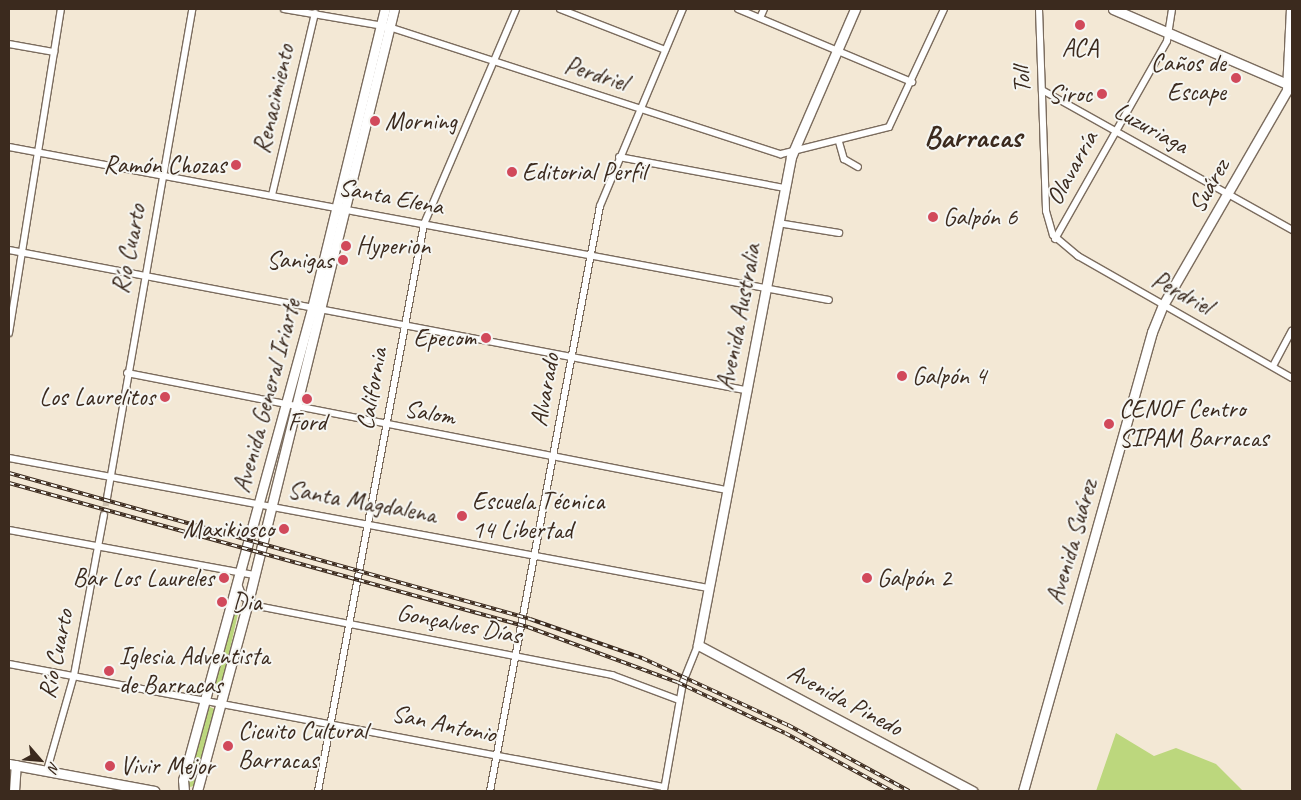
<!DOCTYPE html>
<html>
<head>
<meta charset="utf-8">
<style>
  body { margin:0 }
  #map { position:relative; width:1301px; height:800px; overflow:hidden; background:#f3e8d5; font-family:Caveat,sans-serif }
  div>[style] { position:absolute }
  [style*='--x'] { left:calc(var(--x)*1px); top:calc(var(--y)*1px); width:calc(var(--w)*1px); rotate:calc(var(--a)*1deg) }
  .green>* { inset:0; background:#bcd77d }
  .street-tunnel>* { height:6px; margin-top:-3px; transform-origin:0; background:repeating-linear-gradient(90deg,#cec2b0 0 6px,transparent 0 9px) }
  .roads { filter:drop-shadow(1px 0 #7b6c5e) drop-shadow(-1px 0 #7b6c5e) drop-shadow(0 1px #7b6c5e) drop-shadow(0 -1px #7b6c5e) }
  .street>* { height:6px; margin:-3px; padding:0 3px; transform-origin:3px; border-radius:3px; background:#fff }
  .secondary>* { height:9px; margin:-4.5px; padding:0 4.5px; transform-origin:4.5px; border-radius:4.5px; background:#fff }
  .rail>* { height:4px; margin-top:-2px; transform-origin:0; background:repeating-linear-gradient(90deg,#f6f6f2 0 5.5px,#3b2a1e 0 11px); box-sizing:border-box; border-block:1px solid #3b2a1e }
  .dots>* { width:14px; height:14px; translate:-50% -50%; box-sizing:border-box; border:2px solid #f6f6f2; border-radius:50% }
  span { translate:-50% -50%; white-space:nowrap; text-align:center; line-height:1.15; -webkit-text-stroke:4px #f6f6f2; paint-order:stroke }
  .poi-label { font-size:25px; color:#3b2a1e }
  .right { translate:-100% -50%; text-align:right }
  .left { translate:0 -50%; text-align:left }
  .street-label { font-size:25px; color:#3b2a1e }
  .district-label { font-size:30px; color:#3b2a1e; font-weight:700 }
  .frame { position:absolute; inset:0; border:10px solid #3b2a1e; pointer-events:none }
  .north { position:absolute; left:15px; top:735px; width:50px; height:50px; -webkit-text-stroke:4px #f6f6f2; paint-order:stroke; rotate:117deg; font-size:14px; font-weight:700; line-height:20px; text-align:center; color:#3b2a1e }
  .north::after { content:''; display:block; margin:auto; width:18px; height:22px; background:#3b2a1e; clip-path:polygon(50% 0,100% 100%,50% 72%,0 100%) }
</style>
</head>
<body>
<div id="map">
  <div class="green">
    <i style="clip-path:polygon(239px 609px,220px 694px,216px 694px,212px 688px,232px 616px)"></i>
    <i style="clip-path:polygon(207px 706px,215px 709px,197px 785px,190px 787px,186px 780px)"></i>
    <i style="clip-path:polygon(1116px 733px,1154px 756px,1176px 748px,1216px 764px,1243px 791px,1096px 791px)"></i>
  </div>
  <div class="street-tunnel">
    <i style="--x:104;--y:515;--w:17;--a:-80"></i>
  </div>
  <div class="roads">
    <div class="street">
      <i style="--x:284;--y:9;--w:107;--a:9.7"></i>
      <i style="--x:389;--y:27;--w:412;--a:18"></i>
      <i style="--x:781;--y:154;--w:111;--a:-14"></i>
      <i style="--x:889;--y:127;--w:130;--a:-65"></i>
      <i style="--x:560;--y:9;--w:113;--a:21.3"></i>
      <i style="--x:738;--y:9;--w:189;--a:22.8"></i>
      <i style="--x:1039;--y:9;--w:202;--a:88"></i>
      <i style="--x:1046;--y:211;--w:25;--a:74"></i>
      <i style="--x:1053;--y:235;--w:33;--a:40"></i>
      <i style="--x:1078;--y:256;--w:246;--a:29.7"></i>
      <i style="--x:760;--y:18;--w:10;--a:-66"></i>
      <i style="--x:9;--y:44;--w:46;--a:10.1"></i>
      <i style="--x:1042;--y:90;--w:287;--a:29.2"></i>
      <i style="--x:839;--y:142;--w:18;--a:74"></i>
      <i style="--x:844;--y:159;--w:16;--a:30"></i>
      <i style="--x:9;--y:147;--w:834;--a:10.57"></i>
      <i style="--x:619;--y:157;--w:169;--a:10.6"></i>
      <i style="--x:272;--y:195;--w:187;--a:-76.7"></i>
      <i style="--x:778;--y:223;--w:62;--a:9.3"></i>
      <i style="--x:1055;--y:239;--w:227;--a:-60.5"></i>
      <i style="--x:1167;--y:41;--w:32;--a:-81"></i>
      <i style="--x:9;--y:250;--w:749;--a:10.77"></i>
      <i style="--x:9;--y:333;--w:328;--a:-80.9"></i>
      <i style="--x:1273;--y:366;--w:40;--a:-62"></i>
      <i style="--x:127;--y:373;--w:610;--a:11.05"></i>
      <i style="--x:9;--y:458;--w:711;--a:10.54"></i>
      <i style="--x:107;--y:498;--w:496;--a:-80.1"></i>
      <i style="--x:9;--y:530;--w:249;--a:10.4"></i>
      <i style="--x:238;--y:584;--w:14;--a:69"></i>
      <i style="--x:243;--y:597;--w:17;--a:33"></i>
      <i style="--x:257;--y:606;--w:362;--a:11"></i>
      <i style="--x:612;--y:675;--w:72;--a:20.5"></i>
      <i style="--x:9;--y:664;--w:666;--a:10.64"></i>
      <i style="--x:47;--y:770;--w:99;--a:-74.1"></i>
      <i style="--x:74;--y:675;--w:163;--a:-79.4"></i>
      <i style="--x:664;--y:790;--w:110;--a:-80"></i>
      <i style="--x:683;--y:682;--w:40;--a:-68"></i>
      <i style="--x:318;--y:791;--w:577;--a:-79.41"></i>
      <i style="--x:424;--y:224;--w:234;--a:-66.8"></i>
      <i style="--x:490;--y:791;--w:595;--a:-79.35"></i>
      <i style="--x:600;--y:206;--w:214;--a:-67.2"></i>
    </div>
    <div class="secondary">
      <i style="--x:855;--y:9;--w:161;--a:113.4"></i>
      <i style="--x:791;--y:157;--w:497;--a:100.8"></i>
      <i style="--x:698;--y:645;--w:311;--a:28"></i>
      <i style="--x:1113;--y:9;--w:195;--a:23.3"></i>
      <i style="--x:9;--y:764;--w:148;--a:10.5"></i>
      <i style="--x:14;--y:791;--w:26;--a:-86"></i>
      <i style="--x:184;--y:791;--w:11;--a:-95"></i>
      <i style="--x:183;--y:780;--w:489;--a:-74.7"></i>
      <i style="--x:312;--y:308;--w:308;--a:-76.3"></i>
      <i style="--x:197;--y:791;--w:196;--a:-74.9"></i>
      <i style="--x:248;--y:602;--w:611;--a:-76.17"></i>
      <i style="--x:1023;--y:791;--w:477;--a:-74.3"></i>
      <i style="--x:1152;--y:332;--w:29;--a:-68"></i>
      <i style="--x:1163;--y:305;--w:248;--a:-60"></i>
      <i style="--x:1287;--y:90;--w:81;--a:-87.2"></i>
    </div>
  </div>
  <div class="rail">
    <i style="--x:9;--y:473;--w:541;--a:15.65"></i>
    <i style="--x:530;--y:619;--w:119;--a:19.2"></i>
    <i style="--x:642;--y:658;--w:161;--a:24.7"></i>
    <i style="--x:788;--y:725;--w:138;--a:28.6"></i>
    <i style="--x:9;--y:483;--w:539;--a:15.51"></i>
    <i style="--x:528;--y:627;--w:159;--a:20.3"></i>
    <i style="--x:677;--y:682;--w:119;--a:25.3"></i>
    <i style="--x:785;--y:733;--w:122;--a:28.5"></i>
  </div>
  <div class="dots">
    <i style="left:1080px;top:25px;background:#d1495b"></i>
    <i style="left:1236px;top:78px;background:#d1495b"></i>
    <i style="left:1102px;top:94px;background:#d1495b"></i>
    <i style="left:375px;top:121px;background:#d1495b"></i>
    <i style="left:236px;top:165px;background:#d1495b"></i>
    <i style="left:512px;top:172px;background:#d1495b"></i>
    <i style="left:933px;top:217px;background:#d1495b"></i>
    <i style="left:346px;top:246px;background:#d1495b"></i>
    <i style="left:343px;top:260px;background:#d1495b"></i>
    <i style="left:486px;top:338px;background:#d1495b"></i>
    <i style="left:902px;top:376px;background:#d1495b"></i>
    <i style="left:165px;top:397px;background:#d1495b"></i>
    <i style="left:307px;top:399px;background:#d1495b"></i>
    <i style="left:1109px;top:424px;background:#d1495b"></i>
    <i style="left:462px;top:516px;background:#d1495b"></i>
    <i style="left:284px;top:529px;background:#d1495b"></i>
    <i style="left:224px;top:578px;background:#d1495b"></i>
    <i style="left:867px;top:578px;background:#d1495b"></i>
    <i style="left:222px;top:602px;background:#d1495b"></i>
    <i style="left:109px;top:671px;background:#d1495b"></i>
    <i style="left:228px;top:746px;background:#d1495b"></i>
    <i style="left:110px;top:766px;background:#d1495b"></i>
  </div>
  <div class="poi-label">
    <span style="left:1080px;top:48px">ACA</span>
    <span class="right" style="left:1226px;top:78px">Caños de<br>Escape</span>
    <span class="right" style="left:1092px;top:94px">Siroc</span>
    <span class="left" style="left:385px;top:121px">Morning</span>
    <span class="right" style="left:226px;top:165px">Ramón Chozas</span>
    <span class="left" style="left:522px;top:172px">Editorial Perfil</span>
    <span class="left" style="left:943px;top:217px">Galpón 6</span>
    <span class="left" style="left:356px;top:246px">Hyperion</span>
    <span class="right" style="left:333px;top:260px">Sanigas</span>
    <span class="right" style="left:476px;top:338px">Epecom</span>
    <span class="left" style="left:912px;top:376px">Galpón 4</span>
    <span class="right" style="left:155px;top:397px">Los Laurelitos</span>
    <span class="left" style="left:1119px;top:424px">CENOF Centro<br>SIPAM Barracas</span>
    <span style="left:307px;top:422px">Ford</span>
    <span class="left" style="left:472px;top:516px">Escuela Técnica<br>14 Libertad</span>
    <span class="right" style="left:274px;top:529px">Maxikiosco</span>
    <span class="right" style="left:214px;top:578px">Bar Los Laureles</span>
    <span class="left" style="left:877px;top:578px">Galpón 2</span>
    <span class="left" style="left:232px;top:602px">Dia</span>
    <span class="left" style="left:119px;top:671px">Iglesia Adventista<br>de Barracas</span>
    <span class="left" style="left:238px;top:746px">Cicuito Cultural<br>Barracas</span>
    <span class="left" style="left:120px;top:766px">Vivir Mejor</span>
  </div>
  <div class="street-label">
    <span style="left:596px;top:74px;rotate:18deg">Perdriel</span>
    <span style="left:1022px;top:80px;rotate:-92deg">Toll</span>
    <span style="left:274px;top:99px;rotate:-77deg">Renacimiento</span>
    <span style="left:1151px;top:128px;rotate:29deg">Luzuriaga</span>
    <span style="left:1072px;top:168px;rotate:-61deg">Olavarría</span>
    <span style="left:1209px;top:186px;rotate:-60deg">Suárez</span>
    <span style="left:391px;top:197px;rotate:11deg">Santa Elena</span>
    <span style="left:129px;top:249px;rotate:-79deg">Río Cuarto</span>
    <span style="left:1182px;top:293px;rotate:29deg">Perdriel</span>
    <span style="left:739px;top:317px;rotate:-79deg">Avenida Australia</span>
    <span style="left:372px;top:389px;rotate:-80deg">California</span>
    <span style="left:545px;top:390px;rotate:-80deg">Alvarado</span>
    <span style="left:267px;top:396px;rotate:-75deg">Avenida General Iriarte</span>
    <span style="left:430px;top:413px;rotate:10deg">Salom</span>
    <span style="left:362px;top:502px;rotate:10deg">Santa Magdalena</span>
    <span style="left:1072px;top:542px;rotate:-74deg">Avenida Suárez</span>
    <span style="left:459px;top:624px;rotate:11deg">Gonçalves Días</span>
    <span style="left:56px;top:654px;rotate:-78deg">Río Cuarto</span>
    <span style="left:845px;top:700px;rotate:28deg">Avenida Pinedo</span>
    <span style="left:444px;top:724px;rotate:12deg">San Antonio</span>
  </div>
  <div class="district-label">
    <span style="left:973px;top:137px">Barracas</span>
  </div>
  <div class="frame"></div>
  <div class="north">N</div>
</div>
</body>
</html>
